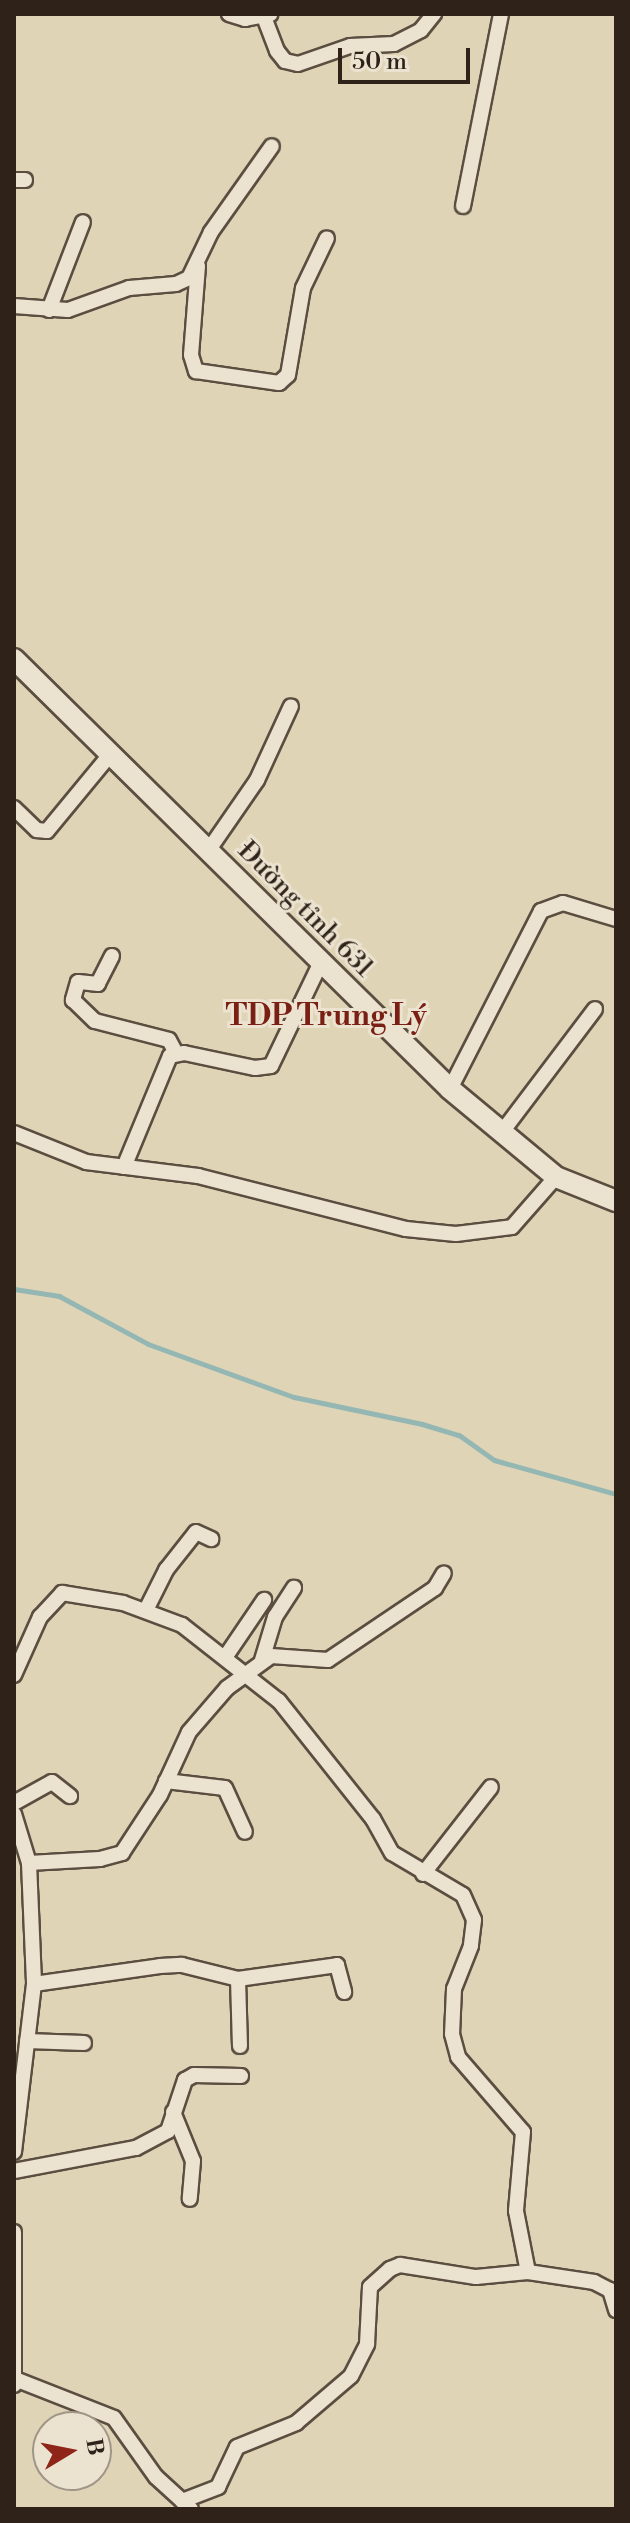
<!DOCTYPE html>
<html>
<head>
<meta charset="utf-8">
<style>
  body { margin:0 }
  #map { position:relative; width:630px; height:2523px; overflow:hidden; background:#e0d4b7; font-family:"Libre Bodoni",serif }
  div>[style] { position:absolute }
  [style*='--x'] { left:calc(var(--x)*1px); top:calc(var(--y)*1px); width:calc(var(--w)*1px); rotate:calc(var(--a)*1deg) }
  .stream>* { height:5px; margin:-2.5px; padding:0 2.5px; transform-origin:2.5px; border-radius:2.5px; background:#94b7b3 }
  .roads { filter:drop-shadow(2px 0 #5b4e40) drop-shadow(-2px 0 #5b4e40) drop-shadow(0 2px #5b4e40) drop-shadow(0 -2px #5b4e40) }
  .minor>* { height:14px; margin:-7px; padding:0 7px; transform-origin:7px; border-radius:7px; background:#ebe3d0 }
  .secondary>* { height:20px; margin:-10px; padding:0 10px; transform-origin:10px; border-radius:10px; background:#ebe3d0 }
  span { translate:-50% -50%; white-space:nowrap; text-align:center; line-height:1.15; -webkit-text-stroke:6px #ebe3d0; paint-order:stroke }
  .street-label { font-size:26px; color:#2f2219 }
  .quarter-label { font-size:30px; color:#7a1f14; font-weight:700 }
  .frame { position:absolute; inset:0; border:16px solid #2f2219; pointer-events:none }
  .north { position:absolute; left:32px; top:2411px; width:80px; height:80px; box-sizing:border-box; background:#ebe3d0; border:2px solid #a09687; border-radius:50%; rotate:80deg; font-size:22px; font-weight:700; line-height:32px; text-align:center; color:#2f2219 }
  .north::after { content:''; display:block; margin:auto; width:28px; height:36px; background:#8f2418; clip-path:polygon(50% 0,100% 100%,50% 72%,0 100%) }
  .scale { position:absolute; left:338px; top:48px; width:132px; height:36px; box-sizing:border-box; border:4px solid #2f2219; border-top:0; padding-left:10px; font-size:24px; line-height:28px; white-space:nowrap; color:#2f2219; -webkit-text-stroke:6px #ebe3d0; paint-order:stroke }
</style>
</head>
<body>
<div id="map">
  <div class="stream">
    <i style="--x:14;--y:1289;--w:46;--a:8.8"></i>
    <i style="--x:59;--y:1296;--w:101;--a:28.3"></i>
    <i style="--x:148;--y:1344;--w:155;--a:20"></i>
    <i style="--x:294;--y:1397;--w:131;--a:11.9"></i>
    <i style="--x:422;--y:1424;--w:39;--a:17"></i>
    <i style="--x:459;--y:1435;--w:43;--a:35.5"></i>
    <i style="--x:494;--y:1460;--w:127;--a:15.6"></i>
  </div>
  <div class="roads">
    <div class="minor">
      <i style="--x:229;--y:14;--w:17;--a:17"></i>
      <i style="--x:245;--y:19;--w:26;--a:-11"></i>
      <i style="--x:264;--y:17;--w:36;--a:69"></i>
      <i style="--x:277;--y:51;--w:13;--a:51"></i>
      <i style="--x:285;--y:61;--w:13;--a:13"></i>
      <i style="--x:298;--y:64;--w:55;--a:-19.1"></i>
      <i style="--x:350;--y:46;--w:44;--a:-2.6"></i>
      <i style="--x:394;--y:44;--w:30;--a:-27"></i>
      <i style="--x:421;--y:30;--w:21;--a:-51"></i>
      <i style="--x:14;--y:180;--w:11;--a:0"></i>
      <i style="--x:463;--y:206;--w:196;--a:-78.8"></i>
      <i style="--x:198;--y:266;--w:89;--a:94.5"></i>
      <i style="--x:191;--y:355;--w:17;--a:73"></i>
      <i style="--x:196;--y:371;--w:84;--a:8.2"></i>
      <i style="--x:279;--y:383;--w:12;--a:-42"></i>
      <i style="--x:288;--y:375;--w:88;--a:-80.2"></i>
      <i style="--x:303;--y:288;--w:55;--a:-64.4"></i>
      <i style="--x:14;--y:306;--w:54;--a:4.2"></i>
      <i style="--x:68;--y:310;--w:65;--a:-19.8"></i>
      <i style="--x:129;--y:288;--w:47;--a:-4.9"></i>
      <i style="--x:176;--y:284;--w:14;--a:-25"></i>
      <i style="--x:189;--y:278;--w:51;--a:-64.4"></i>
      <i style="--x:211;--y:232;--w:105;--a:-54.7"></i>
      <i style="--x:49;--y:310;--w:94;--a:-68.9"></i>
      <i style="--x:14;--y:808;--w:32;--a:44"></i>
      <i style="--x:37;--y:830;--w:10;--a:6"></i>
      <i style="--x:47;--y:831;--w:96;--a:-50.5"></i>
      <i style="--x:208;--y:851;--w:86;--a:-55.4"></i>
      <i style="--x:257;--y:780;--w:81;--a:-65.3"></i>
      <i style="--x:112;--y:956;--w:31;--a:117"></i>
      <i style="--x:98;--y:984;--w:20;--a:-174"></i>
      <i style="--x:78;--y:982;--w:19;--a:106"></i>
      <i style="--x:73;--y:1000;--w:30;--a:44"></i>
      <i style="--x:95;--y:1021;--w:76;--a:14.4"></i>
      <i style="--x:169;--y:1040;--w:15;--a:62"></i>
      <i style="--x:450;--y:1089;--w:200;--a:-62.9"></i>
      <i style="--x:541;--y:911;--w:23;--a:-20"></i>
      <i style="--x:563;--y:903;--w:55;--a:16.8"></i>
      <i style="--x:502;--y:1132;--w:154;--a:-52.9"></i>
      <i style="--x:14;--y:1133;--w:78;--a:21.9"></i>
      <i style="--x:86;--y:1162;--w:113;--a:7.1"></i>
      <i style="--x:198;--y:1176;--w:215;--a:14.3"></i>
      <i style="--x:406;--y:1229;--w:50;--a:5.7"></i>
      <i style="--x:456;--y:1234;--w:56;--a:-7.1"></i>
      <i style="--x:512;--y:1227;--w:67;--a:-48.7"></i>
      <i style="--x:124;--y:1167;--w:120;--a:-67.5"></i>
      <i style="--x:170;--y:1056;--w:14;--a:-12"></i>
      <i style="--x:184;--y:1053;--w:73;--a:11.9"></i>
      <i style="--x:255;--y:1068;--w:16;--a:-7"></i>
      <i style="--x:271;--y:1066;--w:115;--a:-64.3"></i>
      <i style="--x:146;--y:1610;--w:45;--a:-63.4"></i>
      <i style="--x:166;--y:1570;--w:48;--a:-51.7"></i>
      <i style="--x:196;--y:1532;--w:17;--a:25"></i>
      <i style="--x:226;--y:1656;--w:68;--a:-55.8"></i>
      <i style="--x:262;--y:1660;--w:45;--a:-73.2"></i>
      <i style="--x:275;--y:1617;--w:35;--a:-57"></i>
      <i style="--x:14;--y:1675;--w:64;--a:-65.9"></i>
      <i style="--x:40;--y:1617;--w:33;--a:-47"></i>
      <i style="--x:62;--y:1593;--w:62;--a:9.3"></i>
      <i style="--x:123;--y:1603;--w:63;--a:20.4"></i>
      <i style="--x:182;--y:1625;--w:123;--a:38.1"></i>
      <i style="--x:279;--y:1701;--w:151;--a:51.5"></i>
      <i style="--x:373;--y:1819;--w:39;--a:61"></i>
      <i style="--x:392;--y:1853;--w:82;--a:30.6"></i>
      <i style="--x:463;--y:1895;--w:27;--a:66"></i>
      <i style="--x:474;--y:1920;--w:26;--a:97"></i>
      <i style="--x:471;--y:1946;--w:46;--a:111.6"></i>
      <i style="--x:454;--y:1989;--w:45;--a:92.5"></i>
      <i style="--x:452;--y:2034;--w:24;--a:75"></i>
      <i style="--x:458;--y:2057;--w:99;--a:49.1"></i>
      <i style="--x:523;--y:2132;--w:79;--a:95.1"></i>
      <i style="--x:516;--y:2211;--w:62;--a:78.9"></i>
      <i style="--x:528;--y:2272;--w:67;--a:8.6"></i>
      <i style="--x:594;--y:2282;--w:18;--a:27"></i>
      <i style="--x:610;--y:2290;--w:21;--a:73"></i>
      <i style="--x:166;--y:1781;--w:59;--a:6.8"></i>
      <i style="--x:225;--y:1788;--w:48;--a:65.6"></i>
      <i style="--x:14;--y:1803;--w:43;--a:-28.9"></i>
      <i style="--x:52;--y:1782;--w:23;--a:38"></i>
      <i style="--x:14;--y:1814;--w:51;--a:73"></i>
      <i style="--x:29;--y:1863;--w:121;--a:87.6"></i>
      <i style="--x:34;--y:1984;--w:169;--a:96.8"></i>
      <i style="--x:29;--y:1863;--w:71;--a:-3.2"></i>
      <i style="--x:100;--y:1859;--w:23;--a:-15"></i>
      <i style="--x:122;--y:1853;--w:69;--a:-56.8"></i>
      <i style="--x:160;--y:1795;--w:69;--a:-65.3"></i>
      <i style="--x:189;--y:1732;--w:58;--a:-49.2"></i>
      <i style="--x:227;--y:1688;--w:54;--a:-36"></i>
      <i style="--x:271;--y:1656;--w:57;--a:4"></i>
      <i style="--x:328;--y:1660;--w:129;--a:-33.9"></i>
      <i style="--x:435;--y:1588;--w:17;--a:-59"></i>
      <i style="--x:423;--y:1874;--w:110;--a:-52"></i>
      <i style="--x:238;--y:1979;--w:67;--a:88.3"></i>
      <i style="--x:34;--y:1984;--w:127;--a:-8.1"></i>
      <i style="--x:160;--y:1966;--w:22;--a:-3"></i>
      <i style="--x:182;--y:1965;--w:58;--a:14"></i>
      <i style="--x:238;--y:1979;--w:100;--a:-8"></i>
      <i style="--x:337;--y:1965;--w:28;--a:75"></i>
      <i style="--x:27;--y:2041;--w:57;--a:2"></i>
      <i style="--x:173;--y:2112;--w:53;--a:67.8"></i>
      <i style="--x:193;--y:2161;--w:38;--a:95"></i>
      <i style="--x:14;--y:2171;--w:124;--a:-10.7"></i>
      <i style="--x:136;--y:2148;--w:36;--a:-28"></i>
      <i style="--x:168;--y:2131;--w:54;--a:-71.6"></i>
      <i style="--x:185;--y:2080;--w:10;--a:-29"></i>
      <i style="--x:194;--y:2075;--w:47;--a:1.2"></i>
      <i style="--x:14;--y:2232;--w:153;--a:90"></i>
      <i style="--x:15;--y:2379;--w:106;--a:21.5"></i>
      <i style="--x:114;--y:2418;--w:72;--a:54.6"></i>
      <i style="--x:156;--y:2477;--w:47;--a:42.4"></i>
      <i style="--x:182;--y:2501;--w:39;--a:-21"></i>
      <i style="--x:218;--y:2487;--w:44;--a:-64.6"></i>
      <i style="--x:237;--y:2447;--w:64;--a:-22.1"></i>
      <i style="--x:296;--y:2423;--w:72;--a:-40.5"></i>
      <i style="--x:351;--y:2376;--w:36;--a:-63"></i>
      <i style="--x:367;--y:2344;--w:57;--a:-87"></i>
      <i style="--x:370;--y:2287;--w:27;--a:-42"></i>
      <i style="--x:390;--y:2269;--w:11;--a:-22"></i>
      <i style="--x:400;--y:2265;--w:77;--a:9"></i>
      <i style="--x:476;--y:2277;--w:52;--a:-5.5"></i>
    </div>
    <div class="secondary">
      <i style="--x:14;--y:659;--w:612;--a:44.6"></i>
      <i style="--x:450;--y:1089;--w:138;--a:39.7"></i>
      <i style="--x:556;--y:1177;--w:65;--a:21.8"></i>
    </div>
  </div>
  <div class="street-label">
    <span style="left:305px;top:910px;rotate:45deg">Đường tỉnh 631</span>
  </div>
  <div class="quarter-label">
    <span style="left:326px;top:1016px">TDP Trung Lý</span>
  </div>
  <div class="frame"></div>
  <div class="north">B</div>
  <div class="scale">50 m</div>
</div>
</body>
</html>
